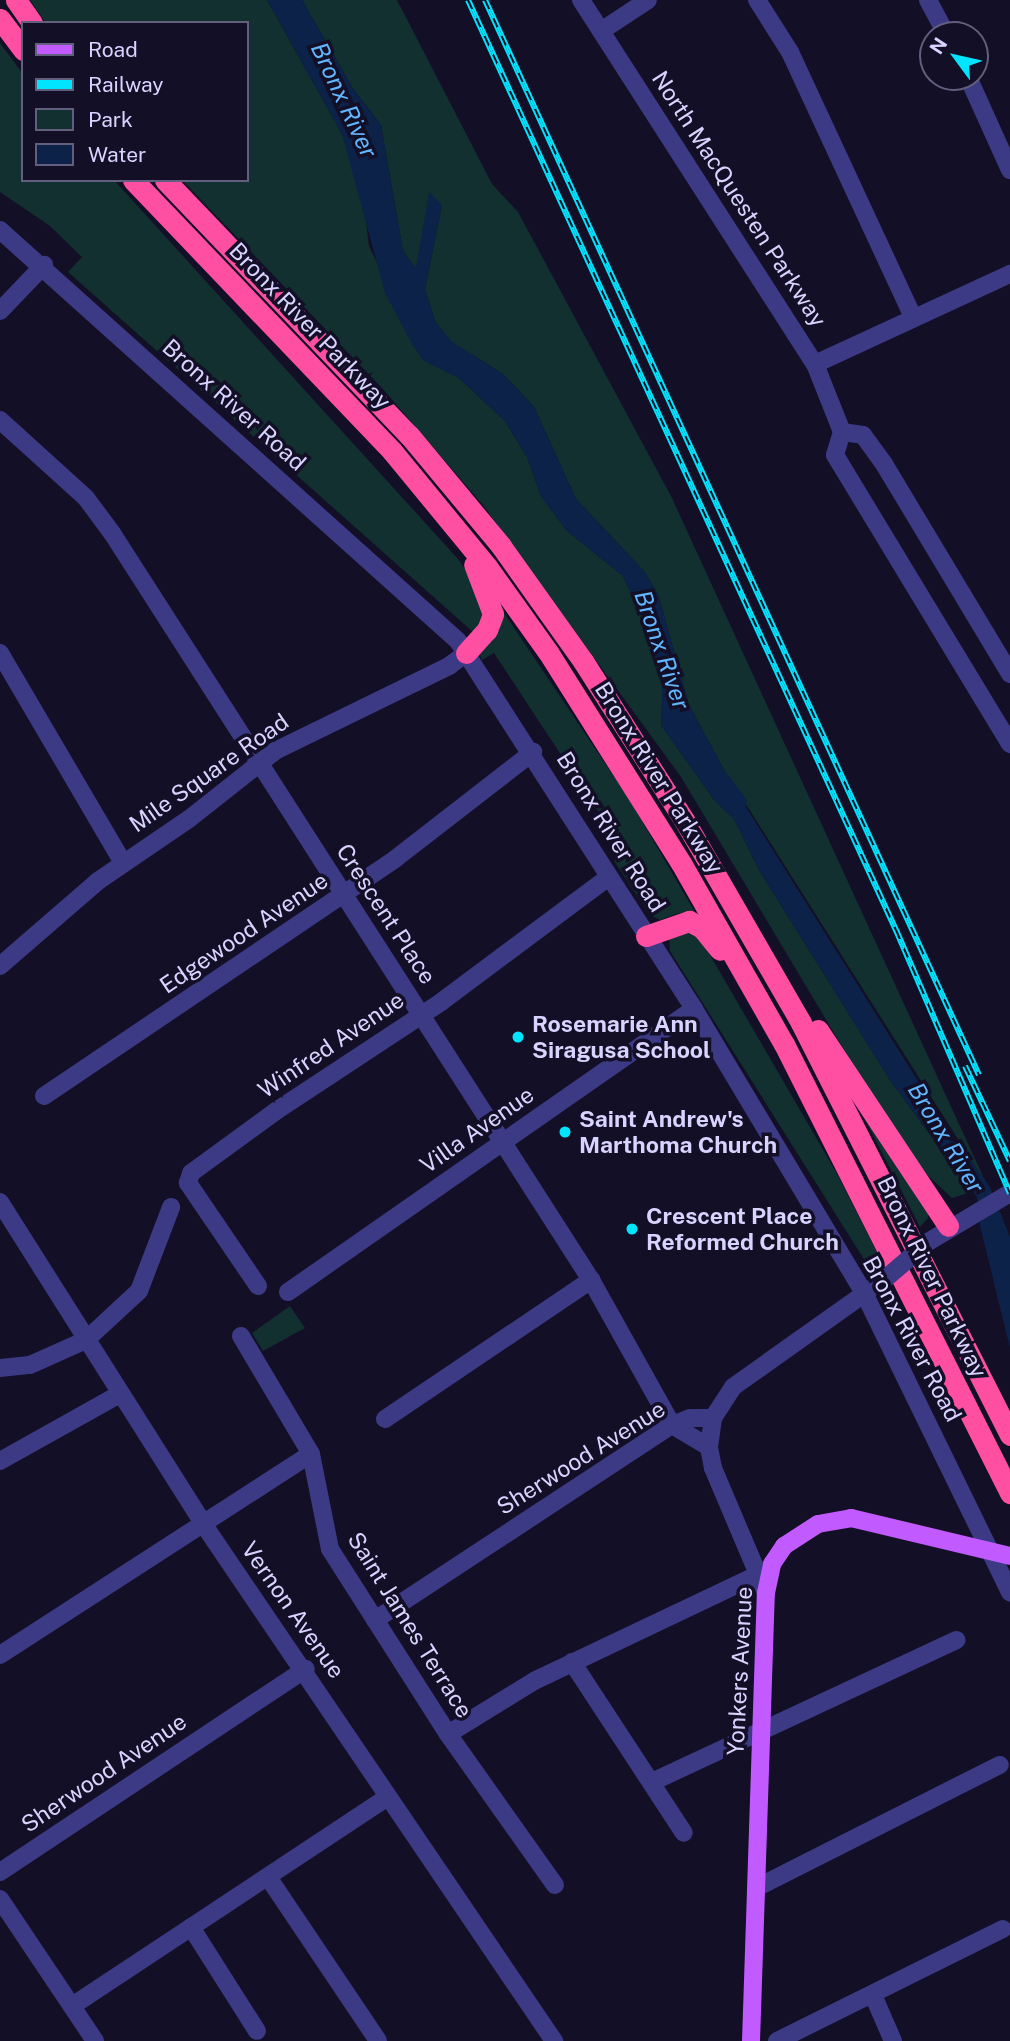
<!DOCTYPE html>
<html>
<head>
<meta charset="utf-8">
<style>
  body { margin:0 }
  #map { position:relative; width:1010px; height:2041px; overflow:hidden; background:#130f26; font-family:"Public Sans",sans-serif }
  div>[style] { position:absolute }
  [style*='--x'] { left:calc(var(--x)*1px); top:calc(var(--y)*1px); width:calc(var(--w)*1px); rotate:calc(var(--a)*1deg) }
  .green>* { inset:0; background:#12302f }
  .water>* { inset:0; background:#0c2248 }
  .minor>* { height:18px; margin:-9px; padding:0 9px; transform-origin:9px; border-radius:9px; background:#3d3a85 }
  .major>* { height:18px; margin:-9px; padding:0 9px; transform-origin:9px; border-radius:9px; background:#c25bff }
  .highway>* { height:21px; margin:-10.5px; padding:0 10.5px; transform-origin:10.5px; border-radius:10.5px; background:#ff4fa3 }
  .rail>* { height:6px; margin-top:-3px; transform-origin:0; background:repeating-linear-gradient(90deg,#130f26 0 10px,#00e5ff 0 20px); box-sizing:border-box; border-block:2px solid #00e5ff }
  .minor-bridge>* { height:18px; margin:-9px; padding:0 9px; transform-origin:9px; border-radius:9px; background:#3d3a85 }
  .dots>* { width:19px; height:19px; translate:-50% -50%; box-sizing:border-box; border:4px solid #130f26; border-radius:50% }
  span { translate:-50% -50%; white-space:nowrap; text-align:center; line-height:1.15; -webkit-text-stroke:7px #130f26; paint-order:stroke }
  .street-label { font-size:23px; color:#d9d4ff }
  .poi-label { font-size:23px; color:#d9d4ff; font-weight:700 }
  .left { translate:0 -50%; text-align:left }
  .water-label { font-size:24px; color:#62b6ff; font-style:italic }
  .legend { position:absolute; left:21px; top:21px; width:228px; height:161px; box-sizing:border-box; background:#130f26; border:2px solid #625e7d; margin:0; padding:9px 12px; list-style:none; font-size:21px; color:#d9d4ff }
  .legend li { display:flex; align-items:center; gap:14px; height:35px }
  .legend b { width:35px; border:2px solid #625e7d }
  .north { position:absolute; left:919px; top:21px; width:70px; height:70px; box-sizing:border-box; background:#130f26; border:2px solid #625e7d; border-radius:50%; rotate:303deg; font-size:19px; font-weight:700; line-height:28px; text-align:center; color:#d9d4ff }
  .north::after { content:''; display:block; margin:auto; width:24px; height:32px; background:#00e5ff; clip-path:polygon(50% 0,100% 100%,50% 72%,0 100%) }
</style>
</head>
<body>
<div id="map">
  <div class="green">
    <i style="clip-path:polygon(30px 0,267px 0,342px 134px,364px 204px,369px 246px,423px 360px,459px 378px,505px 421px,527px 457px,541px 496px,567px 531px,622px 575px,645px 620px,663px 681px,661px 725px,715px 801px,734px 819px,759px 870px,890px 1080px,972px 1192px,952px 1198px,920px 1168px,864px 1083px,681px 777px,483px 505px,382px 388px,182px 180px,247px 180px,247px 23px,46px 23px)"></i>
    <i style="clip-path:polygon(302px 0,397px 0,492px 184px,518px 212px,672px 498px,987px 1185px,723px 768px,689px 705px,658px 594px,644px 571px,576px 499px,534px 407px,503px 374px,450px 341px,435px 321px,425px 289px,442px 205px,416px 269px,403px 251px,381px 125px,352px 87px)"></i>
    <i style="clip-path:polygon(0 43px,23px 74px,23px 180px,114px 180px,458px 559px,481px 591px,487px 621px,473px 632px,68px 272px,82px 257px,50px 226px,0 192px)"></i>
    <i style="clip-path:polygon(496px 601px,629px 799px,696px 914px,679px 913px,660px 920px,650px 915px,614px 861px,625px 852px,494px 653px,482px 660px,479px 654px)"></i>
    <i style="clip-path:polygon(678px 928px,699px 936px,836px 1172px,882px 1262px,867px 1264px,670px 951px,669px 936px)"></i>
    <i style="clip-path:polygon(856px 1102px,928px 1209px,928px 1218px,920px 1227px)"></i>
    <i style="clip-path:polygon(290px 1306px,305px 1328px,263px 1351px,252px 1333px)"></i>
  </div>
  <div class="water">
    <i style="clip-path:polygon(267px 0,302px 0,352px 87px,381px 125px,403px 251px,416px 268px,429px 192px,442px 205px,425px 289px,435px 321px,451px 341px,503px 374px,534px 407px,576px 499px,644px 571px,658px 594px,689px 705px,723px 768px,747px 800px,746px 807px,950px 1132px,990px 1187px,1010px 1237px,1010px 1348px,980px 1226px,977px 1197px,890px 1080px,759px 870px,734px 819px,715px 801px,661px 725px,663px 681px,645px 620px,622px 575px,567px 531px,541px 496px,527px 457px,505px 421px,459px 378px,423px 360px,412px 344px,385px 293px,342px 134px)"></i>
  </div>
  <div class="minor">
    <i style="--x:581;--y:0;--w:433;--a:57.3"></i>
    <i style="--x:815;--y:364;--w:73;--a:68.3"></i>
    <i style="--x:842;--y:432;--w:24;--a:107"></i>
    <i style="--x:835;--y:455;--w:338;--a:58.8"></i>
    <i style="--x:757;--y:0;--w:62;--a:57.6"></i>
    <i style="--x:790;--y:52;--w:290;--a:65.1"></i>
    <i style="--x:928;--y:0;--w:40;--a:62"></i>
    <i style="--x:601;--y:31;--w:56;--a:-33.4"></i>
    <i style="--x:968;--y:77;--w:102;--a:65.7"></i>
    <i style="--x:0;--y:230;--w:615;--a:41.9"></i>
    <i style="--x:458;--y:641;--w:437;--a:57.3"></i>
    <i style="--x:694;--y:1009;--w:333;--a:59.1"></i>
    <i style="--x:865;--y:1295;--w:331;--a:64"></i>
    <i style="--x:0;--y:311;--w:64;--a:-46.3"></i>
    <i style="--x:815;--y:364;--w:215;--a:-24.8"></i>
    <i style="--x:0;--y:420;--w:116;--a:42.2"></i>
    <i style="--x:86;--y:498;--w:44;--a:53.4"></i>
    <i style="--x:112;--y:533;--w:887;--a:57.33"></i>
    <i style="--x:591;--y:1280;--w:166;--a:60.8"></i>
    <i style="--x:672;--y:1425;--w:43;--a:30.7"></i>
    <i style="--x:842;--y:432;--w:21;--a:8"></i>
    <i style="--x:863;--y:435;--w:36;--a:54"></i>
    <i style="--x:884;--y:464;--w:245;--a:59"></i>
    <i style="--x:0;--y:653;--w:243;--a:59.6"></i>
    <i style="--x:0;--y:966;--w:130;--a:-40.9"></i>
    <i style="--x:98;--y:881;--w:110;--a:-34.3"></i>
    <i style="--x:189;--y:819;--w:110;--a:-38.3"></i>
    <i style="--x:275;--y:751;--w:194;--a:-26"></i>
    <i style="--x:449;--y:666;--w:21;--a:-37"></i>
    <i style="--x:44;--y:1096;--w:424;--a:-34"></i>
    <i style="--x:395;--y:859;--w:175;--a:-37.8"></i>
    <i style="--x:0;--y:1202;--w:382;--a:57.7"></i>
    <i style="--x:204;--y:1525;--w:624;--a:55.85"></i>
    <i style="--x:928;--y:1242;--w:96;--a:-30.9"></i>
    <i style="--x:258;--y:1286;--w:125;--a:-124.2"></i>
    <i style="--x:188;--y:1183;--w:10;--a:-73"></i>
    <i style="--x:191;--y:1173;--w:105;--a:-36.1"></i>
    <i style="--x:276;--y:1111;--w:198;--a:-33.4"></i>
    <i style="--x:441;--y:1002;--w:209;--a:-36.7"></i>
    <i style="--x:288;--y:1292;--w:495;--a:-34.9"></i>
    <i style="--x:241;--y:1336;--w:137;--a:59.3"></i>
    <i style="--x:311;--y:1454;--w:97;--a:78.7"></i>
    <i style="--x:330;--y:1549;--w:219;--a:57.5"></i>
    <i style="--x:448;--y:1734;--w:185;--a:54.7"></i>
    <i style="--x:0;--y:1368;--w:30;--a:-6"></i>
    <i style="--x:30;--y:1365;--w:61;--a:-24.1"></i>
    <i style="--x:86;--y:1340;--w:72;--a:-42.8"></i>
    <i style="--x:139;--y:1291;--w:90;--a:-69.1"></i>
    <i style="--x:385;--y:1419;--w:249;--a:-34"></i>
    <i style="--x:0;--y:1461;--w:137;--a:-29.2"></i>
    <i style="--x:766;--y:1593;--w:136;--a:-113"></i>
    <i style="--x:713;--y:1468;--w:21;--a:-101"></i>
    <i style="--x:709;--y:1447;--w:29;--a:-82"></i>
    <i style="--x:713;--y:1418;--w:37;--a:-57"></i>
    <i style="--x:733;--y:1387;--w:186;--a:-35.4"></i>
    <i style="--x:375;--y:1620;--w:355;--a:-33.3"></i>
    <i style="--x:672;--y:1425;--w:19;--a:-21"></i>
    <i style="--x:690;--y:1418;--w:23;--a:0"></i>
    <i style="--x:0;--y:1655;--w:370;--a:-32.9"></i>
    <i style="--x:572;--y:1662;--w:204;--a:56.8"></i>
    <i style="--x:448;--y:1734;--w:101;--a:-31.6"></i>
    <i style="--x:534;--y:1681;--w:249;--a:-25.4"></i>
    <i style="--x:652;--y:1782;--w:336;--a:-25"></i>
    <i style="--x:0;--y:1872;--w:367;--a:-33.6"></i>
    <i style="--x:268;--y:1877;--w:197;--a:56.1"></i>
    <i style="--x:756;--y:1888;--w:273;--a:-26.8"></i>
    <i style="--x:0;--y:1899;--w:171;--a:56.2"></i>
    <i style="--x:191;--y:1927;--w:123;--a:57.6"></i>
    <i style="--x:873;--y:1995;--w:50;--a:66.5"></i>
    <i style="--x:72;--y:2006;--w:379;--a:-33.5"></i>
    <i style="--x:777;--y:2041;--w:252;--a:-26.4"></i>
  </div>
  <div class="major">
    <i style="--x:751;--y:2041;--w:448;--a:-88.1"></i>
    <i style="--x:766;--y:1593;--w:30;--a:-78"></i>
    <i style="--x:772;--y:1564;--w:22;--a:-56"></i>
    <i style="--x:784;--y:1546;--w:40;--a:-32.9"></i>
    <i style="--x:818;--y:1524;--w:34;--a:-10"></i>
    <i style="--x:851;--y:1518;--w:163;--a:13.4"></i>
  </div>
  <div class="highway">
    <i style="--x:16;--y:0;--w:28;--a:55"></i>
    <i style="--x:0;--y:19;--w:39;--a:53"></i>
    <i style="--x:133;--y:180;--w:375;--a:46.3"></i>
    <i style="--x:392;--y:451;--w:151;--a:50.6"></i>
    <i style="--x:488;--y:568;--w:103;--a:54.5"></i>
    <i style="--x:548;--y:652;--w:249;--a:57.8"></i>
    <i style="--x:681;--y:863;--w:208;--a:60.4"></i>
    <i style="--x:784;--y:1044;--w:503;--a:63.28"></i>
    <i style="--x:165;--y:180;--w:353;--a:46.3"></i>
    <i style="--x:409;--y:435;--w:144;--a:50.3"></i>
    <i style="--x:501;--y:546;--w:141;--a:54.5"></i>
    <i style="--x:583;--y:661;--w:188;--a:57.6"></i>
    <i style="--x:684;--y:820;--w:234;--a:60"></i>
    <i style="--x:801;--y:1023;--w:462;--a:63.1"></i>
    <i style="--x:466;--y:653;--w:31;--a:-48"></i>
    <i style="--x:487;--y:630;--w:17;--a:-69"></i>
    <i style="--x:493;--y:614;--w:53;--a:-110.8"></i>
    <i style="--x:646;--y:936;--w:46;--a:-19.2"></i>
    <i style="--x:689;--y:921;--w:15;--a:28"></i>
    <i style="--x:702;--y:928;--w:28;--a:51"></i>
    <i style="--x:818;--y:1030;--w:235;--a:56.4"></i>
  </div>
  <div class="rail">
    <i style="--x:468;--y:0;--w:1024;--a:65.29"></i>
    <i style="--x:896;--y:930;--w:287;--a:66.6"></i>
    <i style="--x:485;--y:0;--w:1183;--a:65.32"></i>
    <i style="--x:965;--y:1066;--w:105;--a:64.7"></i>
  </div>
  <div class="minor-bridge">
    <i style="--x:885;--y:1279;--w:57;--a:-40.7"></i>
  </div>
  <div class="dots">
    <i style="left:518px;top:1037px;background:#00e5ff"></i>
    <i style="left:565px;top:1132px;background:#00e5ff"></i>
    <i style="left:632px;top:1229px;background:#00e5ff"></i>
  </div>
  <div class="street-label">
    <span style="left:739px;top:199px;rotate:57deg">North MacQuesten Parkway</span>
    <span style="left:310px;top:326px;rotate:46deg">Bronx River Parkway</span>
    <span style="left:234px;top:405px;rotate:42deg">Bronx River Road</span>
    <span style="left:209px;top:773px;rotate:-35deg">Mile Square Road</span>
    <span style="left:659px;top:778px;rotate:58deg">Bronx River Parkway</span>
    <span style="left:611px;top:832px;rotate:58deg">Bronx River Road</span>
    <span style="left:386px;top:914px;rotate:57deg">Crescent Place</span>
    <span style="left:244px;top:933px;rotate:-34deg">Edgewood Avenue</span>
    <span style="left:331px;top:1045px;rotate:-34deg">Winfred Avenue</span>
    <span style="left:477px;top:1130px;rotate:-35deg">Villa Avenue</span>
    <span style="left:932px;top:1277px;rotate:64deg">Bronx River Parkway</span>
    <span style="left:912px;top:1339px;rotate:62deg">Bronx River Road</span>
    <span style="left:581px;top:1458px;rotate:-32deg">Sherwood Avenue</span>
    <span style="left:293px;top:1610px;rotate:55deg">Vernon Avenue</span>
    <span style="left:410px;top:1625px;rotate:58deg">Saint James Terrace</span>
    <span style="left:740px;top:1671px;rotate:-87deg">Yonkers Avenue</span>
    <span style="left:104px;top:1773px;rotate:-34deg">Sherwood Avenue</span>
  </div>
  <div class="poi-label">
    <span class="left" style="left:532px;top:1037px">Rosemarie Ann<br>Siragusa School</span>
    <span class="left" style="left:579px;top:1132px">Saint Andrew's<br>Marthoma Church</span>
    <span class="left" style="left:646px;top:1229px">Crescent Place<br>Reformed Church</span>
  </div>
  <div class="water-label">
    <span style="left:344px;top:100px;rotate:65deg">Bronx River</span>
    <span style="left:662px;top:650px;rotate:71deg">Bronx River</span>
    <span style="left:946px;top:1138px;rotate:59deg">Bronx River</span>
  </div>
  <ul class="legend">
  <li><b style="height:9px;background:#c25bff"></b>Road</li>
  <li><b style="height:9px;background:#00e5ff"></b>Railway</li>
  <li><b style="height:19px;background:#12302f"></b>Park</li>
  <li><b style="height:19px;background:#0c2248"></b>Water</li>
  </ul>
  <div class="north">N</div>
</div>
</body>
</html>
